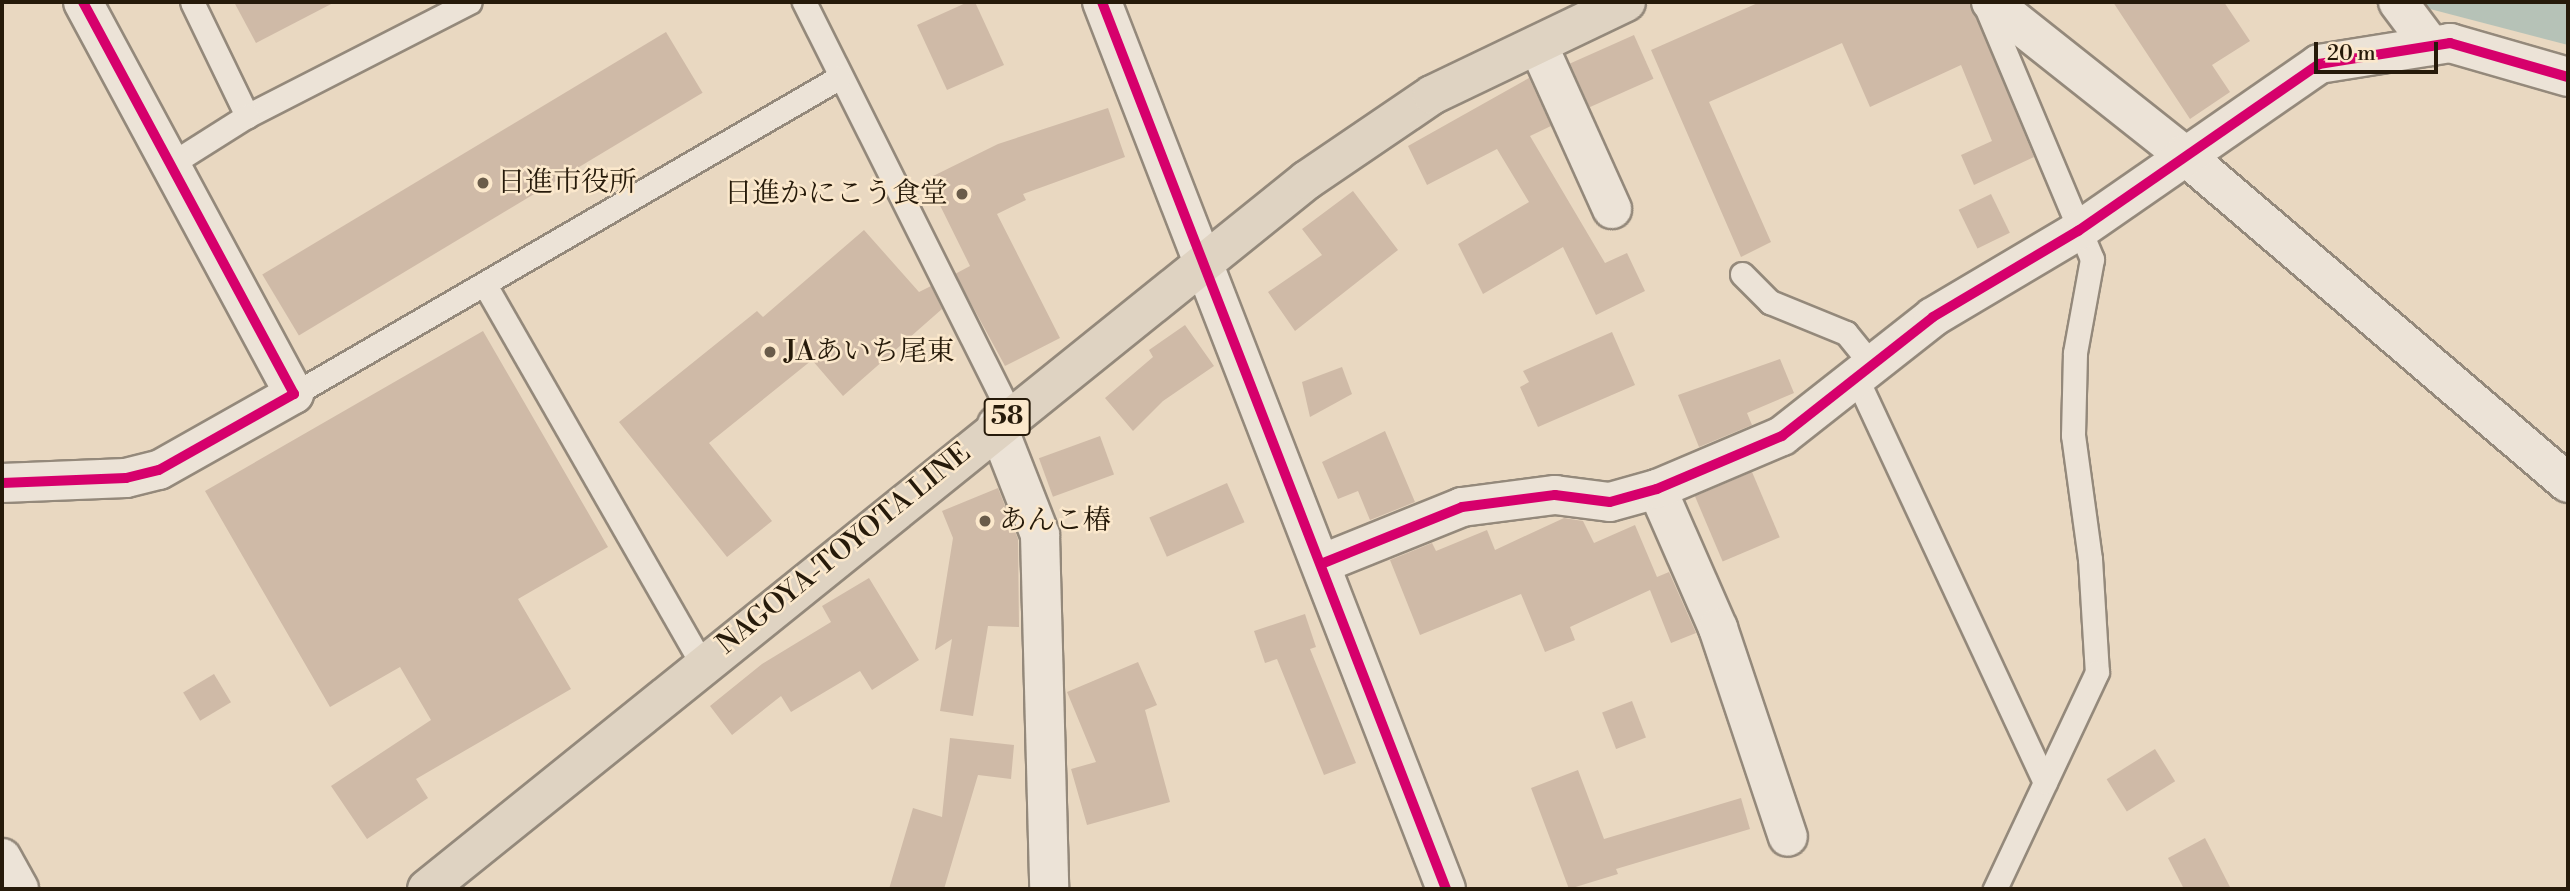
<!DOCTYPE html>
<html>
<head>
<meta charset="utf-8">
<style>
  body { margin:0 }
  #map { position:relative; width:2570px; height:891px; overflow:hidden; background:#e9d8c1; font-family:"Libre Bodoni","Noto Serif JP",serif }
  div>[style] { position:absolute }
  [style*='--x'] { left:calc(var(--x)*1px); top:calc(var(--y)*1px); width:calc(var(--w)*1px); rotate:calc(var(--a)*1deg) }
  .water>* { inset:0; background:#b6c2b7 }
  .building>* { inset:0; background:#cfbaa7; transform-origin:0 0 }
  .roads { filter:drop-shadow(2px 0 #94897b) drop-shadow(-2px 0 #94897b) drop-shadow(0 2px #94897b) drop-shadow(0 -2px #94897b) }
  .service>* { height:23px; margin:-11.5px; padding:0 11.5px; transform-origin:11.5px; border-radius:11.5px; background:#ece3d7 }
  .minor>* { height:38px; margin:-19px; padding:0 19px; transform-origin:19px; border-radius:19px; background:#ece3d7 }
  .tertiary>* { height:38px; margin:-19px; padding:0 19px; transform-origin:19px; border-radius:19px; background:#ece3d7 }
  .primary>* { height:38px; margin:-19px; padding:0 19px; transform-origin:19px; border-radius:19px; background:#dfd3c2 }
  .cycleway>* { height:10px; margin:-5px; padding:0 5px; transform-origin:5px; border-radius:5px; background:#d6006c }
  .dots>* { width:19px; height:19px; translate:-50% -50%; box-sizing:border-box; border:4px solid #fbe8cc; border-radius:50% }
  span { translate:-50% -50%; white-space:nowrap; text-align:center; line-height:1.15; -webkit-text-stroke:5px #fbe8cc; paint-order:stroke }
  .shield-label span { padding:2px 5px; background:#fbe8cc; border:2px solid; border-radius:5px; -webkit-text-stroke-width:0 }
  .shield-label { font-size:26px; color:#261a0a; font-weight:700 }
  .poi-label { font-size:28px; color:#261a0a }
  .left { translate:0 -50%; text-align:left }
  .right { translate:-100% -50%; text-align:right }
  .street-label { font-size:28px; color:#261a0a }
  .frame { position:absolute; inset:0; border:4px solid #261a0a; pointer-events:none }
  .scale { position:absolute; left:2314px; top:42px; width:124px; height:32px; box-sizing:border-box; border:4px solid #261a0a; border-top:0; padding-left:9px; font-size:21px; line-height:24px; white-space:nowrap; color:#261a0a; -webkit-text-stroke:5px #fbe8cc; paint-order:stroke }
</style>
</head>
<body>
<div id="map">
  <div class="water">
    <i style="clip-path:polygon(2425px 2px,2568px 2px,2568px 45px,2430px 9px)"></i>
  </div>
  <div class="building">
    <i style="clip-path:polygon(234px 2px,335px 2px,256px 43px)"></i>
    <i style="clip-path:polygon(968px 2px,975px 2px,1004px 65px,947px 90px,917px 25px)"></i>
    <i style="clip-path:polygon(1760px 2px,1970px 2px,2034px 157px,1974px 185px,1961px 155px,1992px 141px,1961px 65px,1870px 107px,1842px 43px,1709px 102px,1771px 242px,1741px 257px,1651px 50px)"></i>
    <i style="clip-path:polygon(2113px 2px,2224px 2px,2250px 41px,2212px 65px,2230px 92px,2190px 119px)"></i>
    <i style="left:666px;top:32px;width:71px;height:471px;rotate:59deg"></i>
    <i style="left:1634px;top:35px;width:48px;height:70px;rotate:66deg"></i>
    <i style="clip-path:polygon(1529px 78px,1551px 126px,1530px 136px,1605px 263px,1627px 253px,1645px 291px,1596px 315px,1563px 247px,1483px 294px,1458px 244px,1529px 202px,1497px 149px,1427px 185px,1408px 146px)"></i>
    <i style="clip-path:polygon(1108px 108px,1125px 157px,1023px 194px,1026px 200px,997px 214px,1060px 338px,1005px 366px,955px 274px,970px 266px,927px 179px,998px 144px)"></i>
    <i style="clip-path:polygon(1353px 191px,1398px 250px,1295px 331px,1268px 292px,1322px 255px,1302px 229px)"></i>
    <i style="left:1991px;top:194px;width:43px;height:36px;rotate:64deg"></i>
    <i style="clip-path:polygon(864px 230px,919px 292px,931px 286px,942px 309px,843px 396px,812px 360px,709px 443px,772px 521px,727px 557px,619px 422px,757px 311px,763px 317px)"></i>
    <i style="clip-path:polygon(1185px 325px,1214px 366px,1163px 401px,1133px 431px,1105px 398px,1153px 357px,1149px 350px)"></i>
    <i style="clip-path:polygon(483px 331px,608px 547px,518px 599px,571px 689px,416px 779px,428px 798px,367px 839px,331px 786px,431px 720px,400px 667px,330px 707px,205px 491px)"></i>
    <i style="clip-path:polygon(1612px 332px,1635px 385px,1538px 427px,1520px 387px,1529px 382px,1523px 371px)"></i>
    <i style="clip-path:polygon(1780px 359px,1794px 393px,1747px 413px,1752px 425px,1699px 447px,1678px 395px)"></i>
    <i style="clip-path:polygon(1342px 367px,1352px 394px,1310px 417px,1302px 382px)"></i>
    <i style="clip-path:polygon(1385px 431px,1415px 502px,1370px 520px,1358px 491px,1338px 499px,1322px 462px)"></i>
    <i style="left:1100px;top:436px;width:41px;height:65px;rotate:70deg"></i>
    <i style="left:1752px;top:472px;width:71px;height:62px;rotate:67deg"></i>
    <i style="left:1227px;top:483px;width:43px;height:85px;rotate:66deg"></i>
    <i style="clip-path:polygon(998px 488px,1018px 539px,1019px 627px,988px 626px,973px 716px,940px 711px,952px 639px,935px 650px,953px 538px,942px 511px)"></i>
    <i style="clip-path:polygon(1564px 518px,1583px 521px,1594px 543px,1635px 525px,1657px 577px,1669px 572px,1696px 633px,1671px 643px,1650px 590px,1570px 627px,1575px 640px,1545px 652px,1521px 594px,1420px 635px,1390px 560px,1432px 543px,1436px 551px,1487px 530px,1495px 550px)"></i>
    <i style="clip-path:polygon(869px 578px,919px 660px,872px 690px,860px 671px,791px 712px,781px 696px,732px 735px,710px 706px,762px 664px,831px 622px,822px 606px)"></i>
    <i style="clip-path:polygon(1305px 614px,1316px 647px,1310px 649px,1356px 763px,1324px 775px,1277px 659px,1265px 663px,1254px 631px)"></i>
    <i style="clip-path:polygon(1138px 662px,1157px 705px,1145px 710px,1170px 802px,1087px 825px,1071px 769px,1096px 762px,1067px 692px)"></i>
    <i style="left:214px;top:674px;width:33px;height:36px;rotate:59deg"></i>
    <i style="left:1632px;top:701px;width:39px;height:32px;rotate:69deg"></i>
    <i style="clip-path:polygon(950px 738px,1014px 745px,1011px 779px,978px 775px,944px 889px,889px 889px,913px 808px,942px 817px)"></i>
    <i style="left:2155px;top:749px;width:38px;height:57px;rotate:58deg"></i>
    <i style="clip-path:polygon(1578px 770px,1604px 839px,1741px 798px,1750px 829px,1616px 869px,1618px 874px,1569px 889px,1531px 788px)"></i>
    <i style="clip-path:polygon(2205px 838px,2231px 889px,2184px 889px,2168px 858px)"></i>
  </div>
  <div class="roads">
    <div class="service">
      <i style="--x:192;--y:2;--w:127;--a:64.2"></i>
      <i style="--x:247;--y:116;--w:250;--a:-27.1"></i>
      <i style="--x:804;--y:2;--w:461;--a:63.4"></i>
      <i style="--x:1984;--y:2;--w:279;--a:67.2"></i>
      <i style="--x:2092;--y:259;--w:96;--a:100.3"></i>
      <i style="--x:2075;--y:353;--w:82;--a:91.4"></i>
      <i style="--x:2073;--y:435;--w:125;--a:82.2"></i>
      <i style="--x:2090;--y:559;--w:113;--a:86.5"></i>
      <i style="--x:2097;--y:672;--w:240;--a:115.2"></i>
      <i style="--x:171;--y:164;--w:90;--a:-32.3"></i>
      <i style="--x:1742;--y:274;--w:40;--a:45"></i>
      <i style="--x:1770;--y:302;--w:82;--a:22.2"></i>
      <i style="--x:1846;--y:333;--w:41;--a:50.9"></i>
      <i style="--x:485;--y:285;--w:437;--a:60.2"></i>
      <i style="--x:1856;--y:377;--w:447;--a:65"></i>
      <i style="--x:294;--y:394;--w:631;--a:-30.14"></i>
    </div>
    <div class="minor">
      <i style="--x:1991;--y:2;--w:245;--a:38.4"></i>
      <i style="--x:2183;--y:154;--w:506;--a:40.52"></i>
      <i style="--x:2398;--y:2;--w:55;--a:53.1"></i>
      <i style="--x:1538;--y:45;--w:180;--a:65.7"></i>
      <i style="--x:997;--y:425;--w:118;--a:68.6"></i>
      <i style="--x:1040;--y:535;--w:354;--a:88.5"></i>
      <i style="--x:2;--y:483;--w:124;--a:-2.3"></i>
      <i style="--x:126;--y:478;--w:34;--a:-14"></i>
      <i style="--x:159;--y:470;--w:155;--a:-29.4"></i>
      <i style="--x:294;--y:394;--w:445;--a:-118.3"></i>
      <i style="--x:1657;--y:489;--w:152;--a:66.3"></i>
      <i style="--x:1718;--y:628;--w:220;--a:71.5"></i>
      <i style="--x:1321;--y:564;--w:152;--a:-22"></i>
      <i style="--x:1462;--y:507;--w:94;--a:-7.4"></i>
      <i style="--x:1555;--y:495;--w:55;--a:7.3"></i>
      <i style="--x:1610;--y:502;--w:49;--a:-15.5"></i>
      <i style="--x:1657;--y:489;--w:136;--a:-23"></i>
      <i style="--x:1782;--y:436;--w:192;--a:-38.2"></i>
      <i style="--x:1933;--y:317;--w:169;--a:-30.7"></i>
      <i style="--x:2078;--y:231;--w:293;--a:-34.7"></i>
      <i style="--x:2319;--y:64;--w:133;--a:-9.1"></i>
      <i style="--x:2450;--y:43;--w:123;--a:16.1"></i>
      <i style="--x:2;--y:858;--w:35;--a:61"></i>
    </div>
    <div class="tertiary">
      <i style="--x:1102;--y:2;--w:951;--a:68.8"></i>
    </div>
    <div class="primary">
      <i style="--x:427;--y:889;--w:1130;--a:-38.86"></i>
      <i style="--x:1307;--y:180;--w:151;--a:-34.2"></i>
      <i style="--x:1432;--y:95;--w:215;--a:-25.6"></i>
    </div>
  </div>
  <div class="cycleway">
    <i style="--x:1102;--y:2;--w:951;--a:68.8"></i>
    <i style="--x:2;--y:483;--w:124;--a:-2.3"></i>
    <i style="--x:126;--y:478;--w:34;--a:-14"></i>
    <i style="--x:159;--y:470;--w:155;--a:-29.4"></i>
    <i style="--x:294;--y:394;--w:445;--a:-118.3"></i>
    <i style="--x:1321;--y:564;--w:152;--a:-22"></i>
    <i style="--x:1462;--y:507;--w:94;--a:-7.4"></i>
    <i style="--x:1555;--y:495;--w:55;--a:7.3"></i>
    <i style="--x:1610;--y:502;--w:49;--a:-15.5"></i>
    <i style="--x:1657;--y:489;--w:136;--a:-23"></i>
    <i style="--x:1782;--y:436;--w:192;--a:-38.2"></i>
    <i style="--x:1933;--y:317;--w:169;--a:-30.7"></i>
    <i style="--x:2078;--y:231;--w:293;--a:-34.7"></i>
    <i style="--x:2319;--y:64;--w:133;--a:-9.1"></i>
    <i style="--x:2450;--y:43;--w:123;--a:16.1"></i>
  </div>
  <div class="dots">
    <i style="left:483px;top:183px;background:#6a5c4a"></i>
    <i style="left:962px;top:194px;background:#6a5c4a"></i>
    <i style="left:770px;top:352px;background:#6a5c4a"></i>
    <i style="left:985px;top:521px;background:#6a5c4a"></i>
  </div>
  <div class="shield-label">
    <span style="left:1007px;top:417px">58</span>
  </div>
  <div class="poi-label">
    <span class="left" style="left:497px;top:183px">日進市役所</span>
    <span class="right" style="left:948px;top:194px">日進かにこう食堂</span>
    <span class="left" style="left:784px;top:352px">JAあいち尾東</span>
    <span class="left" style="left:999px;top:521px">あんこ椿</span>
  </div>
  <div class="street-label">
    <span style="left:844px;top:549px;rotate:-39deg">NAGOYA-TOYOTA LINE</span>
  </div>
  <div class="frame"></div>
  <div class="scale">20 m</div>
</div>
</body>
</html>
